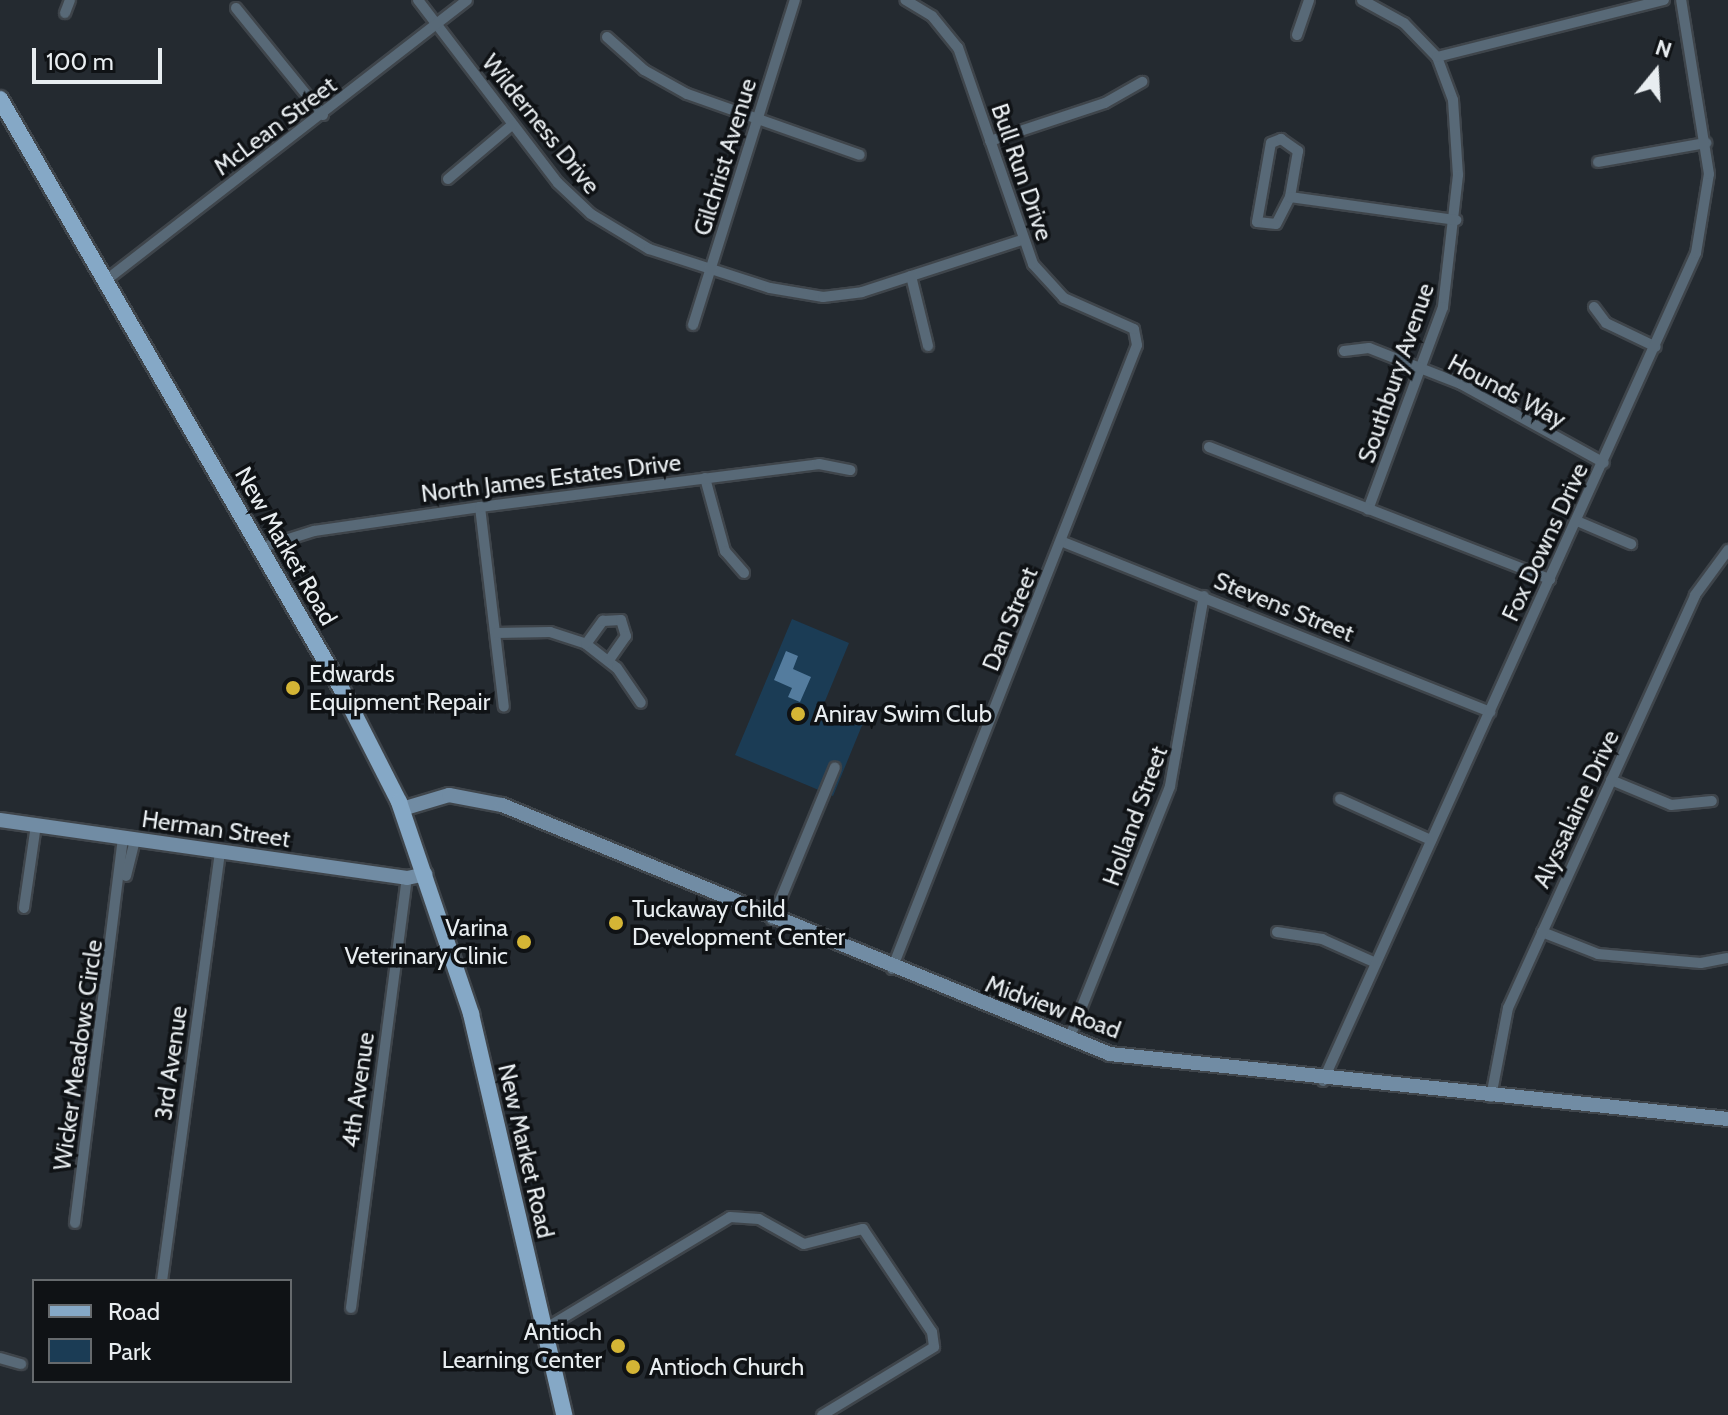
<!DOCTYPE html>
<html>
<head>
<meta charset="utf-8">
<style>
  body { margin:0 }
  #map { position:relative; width:1728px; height:1415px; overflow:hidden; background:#242a30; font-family:Cabin,sans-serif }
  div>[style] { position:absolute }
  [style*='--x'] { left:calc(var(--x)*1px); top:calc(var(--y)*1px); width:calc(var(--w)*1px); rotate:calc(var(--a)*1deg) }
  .green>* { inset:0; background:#1b3c55 }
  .water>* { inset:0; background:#547c9e }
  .roads { filter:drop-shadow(2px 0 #3f454b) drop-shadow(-2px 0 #3f454b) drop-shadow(0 2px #3f454b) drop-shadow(0 -2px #3f454b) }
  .street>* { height:10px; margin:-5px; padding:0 5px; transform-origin:5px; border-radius:5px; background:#586977 }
  .secondary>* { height:14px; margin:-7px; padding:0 7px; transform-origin:7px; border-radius:7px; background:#718ca4 }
  .primary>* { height:16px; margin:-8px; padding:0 8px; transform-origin:8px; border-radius:8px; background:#85a8c6 }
  .dots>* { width:22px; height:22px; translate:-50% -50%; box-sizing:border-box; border:4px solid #0f1215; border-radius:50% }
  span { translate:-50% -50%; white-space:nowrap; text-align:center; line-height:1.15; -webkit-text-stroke:7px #0f1215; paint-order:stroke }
  .street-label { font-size:24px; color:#e8edf0 }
  .poi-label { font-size:24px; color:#e8edf0 }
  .left { translate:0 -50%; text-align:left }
  .right { translate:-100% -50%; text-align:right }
  .legend { position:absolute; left:32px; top:1279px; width:260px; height:104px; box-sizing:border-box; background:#0f1215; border:2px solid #666a6d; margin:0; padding:10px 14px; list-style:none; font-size:24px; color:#e8edf0 }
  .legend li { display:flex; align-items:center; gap:16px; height:40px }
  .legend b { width:40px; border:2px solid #666a6d }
  .north { position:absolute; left:1616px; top:32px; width:80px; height:80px; -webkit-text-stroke:6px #0f1215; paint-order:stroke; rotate:18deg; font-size:22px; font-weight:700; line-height:32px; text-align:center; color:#e8edf0 }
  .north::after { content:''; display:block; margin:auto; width:28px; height:36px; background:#e8edf0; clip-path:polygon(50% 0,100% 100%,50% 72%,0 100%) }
  .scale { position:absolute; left:32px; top:48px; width:130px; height:36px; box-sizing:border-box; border:4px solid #e8edf0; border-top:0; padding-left:10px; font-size:24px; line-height:28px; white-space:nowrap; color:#e8edf0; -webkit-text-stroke:6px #0f1215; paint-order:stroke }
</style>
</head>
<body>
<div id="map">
  <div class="green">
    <i style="clip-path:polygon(792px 619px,849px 643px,823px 706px,863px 723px,833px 796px,735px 755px)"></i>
  </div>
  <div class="water">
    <i style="clip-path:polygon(786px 651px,798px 656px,793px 669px,811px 677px,800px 702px,788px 697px,792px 688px,774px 680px)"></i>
  </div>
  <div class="roads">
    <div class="street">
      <i style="--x:418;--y:0;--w:230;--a:52.6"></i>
      <i style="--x:558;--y:183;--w:45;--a:43.2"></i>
      <i style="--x:591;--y:214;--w:68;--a:31.1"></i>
      <i style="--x:649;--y:249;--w:127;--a:17.9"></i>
      <i style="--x:770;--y:288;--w:54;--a:9.6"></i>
      <i style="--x:823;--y:297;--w:39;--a:-7"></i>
      <i style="--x:862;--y:292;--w:168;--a:-18"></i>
      <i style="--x:1362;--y:0;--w:48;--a:28.7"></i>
      <i style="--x:1404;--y:23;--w:47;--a:45.9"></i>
      <i style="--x:1437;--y:57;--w:46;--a:69.6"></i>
      <i style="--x:1453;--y:100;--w:75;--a:86.2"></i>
      <i style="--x:1458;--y:175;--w:133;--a:96.5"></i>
      <i style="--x:1443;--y:307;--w:216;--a:110.3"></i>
      <i style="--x:236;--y:8;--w:138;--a:50.9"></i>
      <i style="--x:65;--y:13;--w:14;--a:-69"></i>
      <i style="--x:1297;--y:35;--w:37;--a:-71"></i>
      <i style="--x:607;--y:37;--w:50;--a:41.7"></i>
      <i style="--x:644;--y:70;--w:49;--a:29.2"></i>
      <i style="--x:687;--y:94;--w:183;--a:19.4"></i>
      <i style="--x:1437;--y:57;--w:234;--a:-14.1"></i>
      <i style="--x:990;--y:141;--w:121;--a:-18.3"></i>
      <i style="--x:1105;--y:103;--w:43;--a:-29.6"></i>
      <i style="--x:1598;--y:162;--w:110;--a:-10"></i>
      <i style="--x:448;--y:179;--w:84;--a:-40.2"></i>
      <i style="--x:1290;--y:197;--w:30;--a:117"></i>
      <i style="--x:1276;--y:224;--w:19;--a:-174"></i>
      <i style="--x:1257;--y:222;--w:80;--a:-80"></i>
      <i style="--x:1271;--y:143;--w:11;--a:-22"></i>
      <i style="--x:1281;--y:139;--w:21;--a:35"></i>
      <i style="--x:1298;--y:151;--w:47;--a:99.9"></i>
      <i style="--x:1290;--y:197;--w:168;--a:7.9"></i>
      <i style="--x:911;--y:276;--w:72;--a:76.3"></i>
      <i style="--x:105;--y:281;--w:458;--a:-37.8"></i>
      <i style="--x:1594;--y:307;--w:20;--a:53"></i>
      <i style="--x:1606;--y:323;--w:55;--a:25.6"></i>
      <i style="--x:693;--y:325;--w:341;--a:-72.6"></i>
      <i style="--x:1344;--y:351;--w:25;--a:-7"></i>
      <i style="--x:1369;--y:348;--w:99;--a:21.4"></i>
      <i style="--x:1461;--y:384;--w:163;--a:28.9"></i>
      <i style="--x:1209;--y:447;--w:366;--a:21.2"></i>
      <i style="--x:705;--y:478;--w:76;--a:74.7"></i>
      <i style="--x:725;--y:551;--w:29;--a:49"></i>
      <i style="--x:480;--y:507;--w:201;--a:83.2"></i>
      <i style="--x:1577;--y:521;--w:59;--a:23.1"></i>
      <i style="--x:1063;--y:542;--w:460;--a:21.7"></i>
      <i style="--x:260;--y:548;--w:57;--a:-17.5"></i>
      <i style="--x:314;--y:531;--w:168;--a:-8.2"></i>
      <i style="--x:480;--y:507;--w:342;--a:-7.2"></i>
      <i style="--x:819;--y:464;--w:32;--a:11"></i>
      <i style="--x:496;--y:633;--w:54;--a:-1.1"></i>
      <i style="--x:550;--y:632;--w:38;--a:18"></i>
      <i style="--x:586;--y:644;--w:39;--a:38"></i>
      <i style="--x:617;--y:668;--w:42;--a:55.6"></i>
      <i style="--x:586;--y:644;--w:29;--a:-54"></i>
      <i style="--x:603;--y:621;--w:18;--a:-3"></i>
      <i style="--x:621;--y:620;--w:17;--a:73"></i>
      <i style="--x:626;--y:636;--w:29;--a:125"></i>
      <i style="--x:1611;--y:780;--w:65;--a:22.6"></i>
      <i style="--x:1671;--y:805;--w:41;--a:-5.6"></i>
      <i style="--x:1340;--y:799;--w:100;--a:24.3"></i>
      <i style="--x:126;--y:876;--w:37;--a:-76"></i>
      <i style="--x:24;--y:908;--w:84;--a:-81.8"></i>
      <i style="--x:772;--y:920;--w:165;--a:-67.6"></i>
      <i style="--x:1277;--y:932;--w:46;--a:8.8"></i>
      <i style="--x:1322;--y:939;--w:59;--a:24"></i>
      <i style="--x:1542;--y:932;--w:60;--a:21.4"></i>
      <i style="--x:1598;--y:954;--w:103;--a:5"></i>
      <i style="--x:1701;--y:963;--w:26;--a:-11"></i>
      <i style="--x:892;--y:969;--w:670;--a:-68.56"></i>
      <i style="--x:1137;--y:345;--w:16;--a:-101"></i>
      <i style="--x:1134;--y:329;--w:77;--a:-156.1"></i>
      <i style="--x:1064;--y:298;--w:46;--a:-132.4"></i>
      <i style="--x:1033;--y:264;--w:229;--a:-109.1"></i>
      <i style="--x:958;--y:48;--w:41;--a:-129.1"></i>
      <i style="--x:932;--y:16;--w:31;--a:-149"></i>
      <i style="--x:1069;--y:1039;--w:272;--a:-68.2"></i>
      <i style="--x:1170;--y:786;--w:193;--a:-79.9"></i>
      <i style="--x:1323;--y:1081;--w:908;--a:-65.75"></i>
      <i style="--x:1696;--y:253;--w:80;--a:-80.7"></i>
      <i style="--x:1709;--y:174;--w:176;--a:-99.1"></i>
      <i style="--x:1491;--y:1097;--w:91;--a:-79.2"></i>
      <i style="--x:1508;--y:1008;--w:453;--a:-65.6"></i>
      <i style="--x:1695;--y:595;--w:56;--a:-53.7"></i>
      <i style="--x:75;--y:1223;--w:388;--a:-82.9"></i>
      <i style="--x:162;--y:1281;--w:434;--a:-82.3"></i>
      <i style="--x:351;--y:1308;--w:434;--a:-82.6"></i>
      <i style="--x:543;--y:1330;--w:218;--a:-31.1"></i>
      <i style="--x:730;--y:1217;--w:29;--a:4"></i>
      <i style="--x:759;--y:1219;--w:51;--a:29.1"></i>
      <i style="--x:804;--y:1244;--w:61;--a:-14.3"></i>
      <i style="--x:863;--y:1229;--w:124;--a:56.2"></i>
      <i style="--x:932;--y:1332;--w:15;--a:82"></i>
      <i style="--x:934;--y:1347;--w:131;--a:148.7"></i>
      <i style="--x:0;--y:1358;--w:22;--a:16"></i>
    </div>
    <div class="secondary">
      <i style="--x:402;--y:809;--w:49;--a:-16.6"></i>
      <i style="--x:449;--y:795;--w:54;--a:10.7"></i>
      <i style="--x:502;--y:805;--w:657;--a:22.27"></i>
      <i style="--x:1110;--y:1054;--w:621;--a:6"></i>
      <i style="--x:0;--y:820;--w:411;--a:8.1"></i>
      <i style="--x:407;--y:878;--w:19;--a:-12"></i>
    </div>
    <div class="primary">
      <i style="--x:0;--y:99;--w:681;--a:59.93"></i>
      <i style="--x:341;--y:688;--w:128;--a:63"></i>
      <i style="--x:399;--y:802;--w:224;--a:71.2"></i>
      <i style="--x:471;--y:1014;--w:412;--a:76.9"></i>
    </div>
  </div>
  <div class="dots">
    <i style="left:293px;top:688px;background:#d4b535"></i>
    <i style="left:798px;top:714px;background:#d4b535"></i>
    <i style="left:616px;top:923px;background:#d4b535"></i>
    <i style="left:524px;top:942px;background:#d4b535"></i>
    <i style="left:618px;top:1346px;background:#d4b535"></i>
    <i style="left:633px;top:1367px;background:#d4b535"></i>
  </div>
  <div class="street-label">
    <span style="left:541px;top:124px;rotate:51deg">Wilderness Drive</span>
    <span style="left:275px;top:126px;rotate:-37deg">McLean Street</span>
    <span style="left:725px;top:157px;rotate:-73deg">Gilchrist Avenue</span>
    <span style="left:1022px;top:172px;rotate:71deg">Bull Run Drive</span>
    <span style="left:1396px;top:373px;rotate:-71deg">Southbury Avenue</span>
    <span style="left:1507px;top:391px;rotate:28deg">Hounds Way</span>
    <span style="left:551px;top:478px;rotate:-7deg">North James Estates Drive</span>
    <span style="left:1545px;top:542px;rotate:-65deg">Fox Downs Drive</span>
    <span style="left:286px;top:546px;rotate:60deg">New Market Road</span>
    <span style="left:1284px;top:607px;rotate:22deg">Stevens Street</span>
    <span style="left:1010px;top:619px;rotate:-68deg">Dan Street</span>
    <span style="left:1576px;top:809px;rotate:-65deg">Alyssalaine Drive</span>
    <span style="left:1135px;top:816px;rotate:-70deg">Holland Street</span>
    <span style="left:216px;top:829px;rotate:8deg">Herman Street</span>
    <span style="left:1053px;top:1007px;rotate:20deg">Midview Road</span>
    <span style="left:78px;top:1055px;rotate:-82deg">Wicker Meadows Circle</span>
    <span style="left:171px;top:1063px;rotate:-82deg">3rd Avenue</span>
    <span style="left:358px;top:1090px;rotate:-82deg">4th Avenue</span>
    <span style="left:526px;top:1151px;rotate:77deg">New Market Road</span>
  </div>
  <div class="poi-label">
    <span class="left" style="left:309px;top:688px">Edwards<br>Equipment Repair</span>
    <span class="left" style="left:814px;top:714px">Anirav Swim Club</span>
    <span class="left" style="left:632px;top:923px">Tuckaway Child<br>Development Center</span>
    <span class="right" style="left:508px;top:942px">Varina<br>Veterinary Clinic</span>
    <span class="right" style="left:602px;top:1346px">Antioch<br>Learning Center</span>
    <span class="left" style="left:649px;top:1367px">Antioch Church</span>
  </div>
  <ul class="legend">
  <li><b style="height:10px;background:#85a8c6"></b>Road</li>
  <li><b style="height:22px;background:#1b3c55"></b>Park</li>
  </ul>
  <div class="north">N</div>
  <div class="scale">100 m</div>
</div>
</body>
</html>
